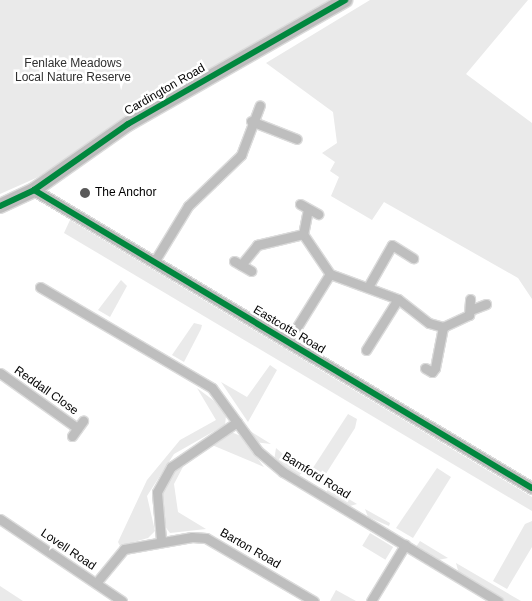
<!DOCTYPE html>
<html>
<head>
<meta charset="utf-8">
<style>
  body { margin:0 }
  #map { position:relative; width:532px; height:601px; overflow:hidden; background:#fff; font-family:Arial,sans-serif }
  div>[style] { position:absolute }
  [style*='--x'] { left:calc(var(--x)*1px); top:calc(var(--y)*1px); width:calc(var(--w)*1px); rotate:calc(var(--a)*1deg) }
  .green>* { inset:0; background:#eaeaea; transform-origin:0 0 }
  .roads { filter:drop-shadow(1px 0 #dbdbdb) drop-shadow(-1px 0 #dbdbdb) drop-shadow(0 1px #dbdbdb) drop-shadow(0 -1px #dbdbdb) }
  .minor>* { height:9px; margin:-4.5px; padding:0 4.5px; transform-origin:4.5px; border-radius:4.5px; background:#bebebe }
  .tertiary>* { height:11px; margin:-5.5px; padding:0 5.5px; transform-origin:5.5px; border-radius:5.5px; background:#bebebe }
  .primary>* { height:14px; margin:-7px; padding:0 7px; transform-origin:7px; border-radius:7px; background:#bdbdbd }
  .cycleway>* { height:6px; margin:-3px; padding:0 3px; transform-origin:3px; border-radius:3px; background:#00873e }
  .dots>* { width:14px; height:14px; translate:-50% -50%; box-sizing:border-box; border:2px solid #fff; border-radius:50% }
  span { translate:-50% -50%; white-space:nowrap; text-align:center; line-height:1.15; -webkit-text-stroke:5px #fff; paint-order:stroke }
  .park-label { font-size:12px; color:#303030 }
  .street-label { font-size:12px; color:#000 }
  .poi-label { font-size:12px; color:#000 }
  .left { translate:0 -50%; text-align:left }
</style>
</head>
<body>
<div id="map">
  <div class="green">
    <i style="clip-path:polygon(0 0,331px 0,36px 178px,0 194px)"></i>
    <i style="clip-path:polygon(370px 0,528px 0,466px 74px,532px 123px,532px 299px,518px 278px,384px 202px,372px 220px,331px 196px,339px 177px,330px 171px,335px 162px,322px 153px,337px 143px,333px 112px,266px 63px)"></i>
    <i style="clip-path:polygon(70px 220px,532px 497px,532px 511px,64px 233px)"></i>
    <i style="clip-path:polygon(121px 280px,127px 286px,110px 317px,98px 310px)"></i>
    <i style="clip-path:polygon(194px 323px,202px 325px,201px 329px,184px 362px,172px 355px)"></i>
    <i style="clip-path:polygon(270px 365px,277px 370px,248px 422px,221px 382px,247px 397px)"></i>
    <i style="clip-path:polygon(197px 388px,217px 403px,226px 416px,225px 425px,174px 454px,147px 496px,155px 531px,148px 538px,120px 546px,118px 542px,147px 480px,180px 440px,216px 420px)"></i>
    <i style="clip-path:polygon(348px 414px,357px 419px,355px 428px,320px 483px,309px 474px)"></i>
    <i style="clip-path:polygon(247px 429px,271px 444px,254px 442px)"></i>
    <i style="clip-path:polygon(231px 432px,241px 436px,264px 467px,212px 445px,185px 463px,174px 484px,178px 512px,206px 529px,170px 533px,163px 524px,160px 494px,176px 467px)"></i>
    <i style="clip-path:polygon(276px 448px,303px 471px,298px 477px,274px 461px)"></i>
    <i style="clip-path:polygon(437px 468px,451px 477px,413px 538px,396px 528px)"></i>
    <i style="clip-path:polygon(329px 487px,357px 504px,350px 506px,326px 493px)"></i>
    <i style="clip-path:polygon(365px 509px,390px 523px,389px 526px,368px 517px)"></i>
    <i style="clip-path:polygon(532px 521px,532px 547px,507px 589px,493px 581px,525px 524px)"></i>
    <i style="left:370px;top:533px;width:27px;height:15px;rotate:31deg"></i>
    <i style="clip-path:polygon(420px 541px,448px 558px,438px 560px,416px 547px)"></i>
    <i style="clip-path:polygon(456px 563px,521px 601px,505px 601px,459px 574px)"></i>
    <i style="clip-path:polygon(0 586px,23px 601px,0 601px)"></i>
    <i style="clip-path:polygon(336px 590px,356px 601px,330px 601px)"></i>
  </div>
  <div class="roads">
    <div class="minor">
      <i style="--x:251;--y:121;--w:49;--a:21.4"></i>
      <i style="--x:300;--y:204;--w:21;--a:29"></i>
      <i style="--x:308;--y:209;--w:25;--a:101"></i>
      <i style="--x:303;--y:234;--w:48;--a:56"></i>
      <i style="--x:330;--y:274;--w:72;--a:20.2"></i>
      <i style="--x:398;--y:299;--w:39;--a:38"></i>
      <i style="--x:429;--y:323;--w:15;--a:16"></i>
      <i style="--x:443;--y:327;--w:29;--a:-25"></i>
      <i style="--x:469;--y:315;--w:16;--a:-86"></i>
      <i style="--x:234;--y:261;--w:20;--a:30"></i>
      <i style="--x:154;--y:262;--w:66;--a:-58.7"></i>
      <i style="--x:188;--y:206;--w:74;--a:-43.9"></i>
      <i style="--x:241;--y:155;--w:53;--a:-69.2"></i>
      <i style="--x:241;--y:265;--w:26;--a:-51"></i>
      <i style="--x:257;--y:245;--w:47;--a:-13.4"></i>
      <i style="--x:40;--y:287;--w:199;--a:30.4"></i>
      <i style="--x:212;--y:388;--w:78;--a:53.9"></i>
      <i style="--x:258;--y:451;--w:33;--a:40"></i>
      <i style="--x:283;--y:472;--w:251;--a:31"></i>
      <i style="--x:368;--y:287;--w:48;--a:-60.3"></i>
      <i style="--x:392;--y:245;--w:25;--a:32"></i>
      <i style="--x:473;--y:309;--w:14;--a:-21"></i>
      <i style="--x:287;--y:343;--w:81;--a:-58.1"></i>
      <i style="--x:366;--y:350;--w:60;--a:-57.9"></i>
      <i style="--x:425;--y:368;--w:8;--a:30"></i>
      <i style="--x:432;--y:372;--w:5;--a:-53"></i>
      <i style="--x:435;--y:368;--w:42;--a:-79"></i>
      <i style="--x:0;--y:373;--w:95;--a:35.5"></i>
      <i style="--x:72;--y:436;--w:19;--a:-54"></i>
      <i style="--x:0;--y:519;--w:147;--a:33.9"></i>
      <i style="--x:161;--y:540;--w:48;--a:-94.8"></i>
      <i style="--x:157;--y:492;--w:29;--a:-61"></i>
      <i style="--x:171;--y:467;--w:80;--a:-34.3"></i>
      <i style="--x:96;--y:583;--w:44;--a:-50.5"></i>
      <i style="--x:124;--y:549;--w:69;--a:-10"></i>
      <i style="--x:192;--y:537;--w:14;--a:4"></i>
      <i style="--x:206;--y:538;--w:125;--a:30.3"></i>
      <i style="--x:371;--y:601;--w:66;--a:-58.7"></i>
    </div>
    <div class="tertiary">
      <i style="--x:34;--y:190;--w:580;--a:30.9"></i>
    </div>
    <div class="primary">
      <i style="--x:0;--y:206;--w:38;--a:-25"></i>
      <i style="--x:34;--y:190;--w:115;--a:-35.1"></i>
      <i style="--x:128;--y:124;--w:250;--a:-29.7"></i>
    </div>
  </div>
  <div class="cycleway">
    <i style="--x:34;--y:190;--w:580;--a:30.9"></i>
    <i style="--x:0;--y:206;--w:38;--a:-25"></i>
    <i style="--x:34;--y:190;--w:115;--a:-35.1"></i>
    <i style="--x:128;--y:124;--w:250;--a:-29.7"></i>
  </div>
  <div class="dots">
    <i style="left:85px;top:193px;background:#595959"></i>
  </div>
  <div class="park-label">
    <span style="left:73px;top:71px">Fenlake Meadows<br>Local Nature Reserve</span>
  </div>
  <div class="street-label">
    <span style="left:165px;top:90px;rotate:-30deg">Cardington Road</span>
    <span style="left:289px;top:330px;rotate:31deg">Eastcotts Road</span>
    <span style="left:46px;top:391px;rotate:35deg">Reddall Close</span>
    <span style="left:316px;top:476px;rotate:32deg">Bamford Road</span>
    <span style="left:250px;top:549px;rotate:30deg">Barton Road</span>
    <span style="left:68px;top:550px;rotate:34deg">Lovell Road</span>
  </div>
  <div class="poi-label">
    <span class="left" style="left:95px;top:193px">The Anchor</span>
  </div>
</div>
</body>
</html>
